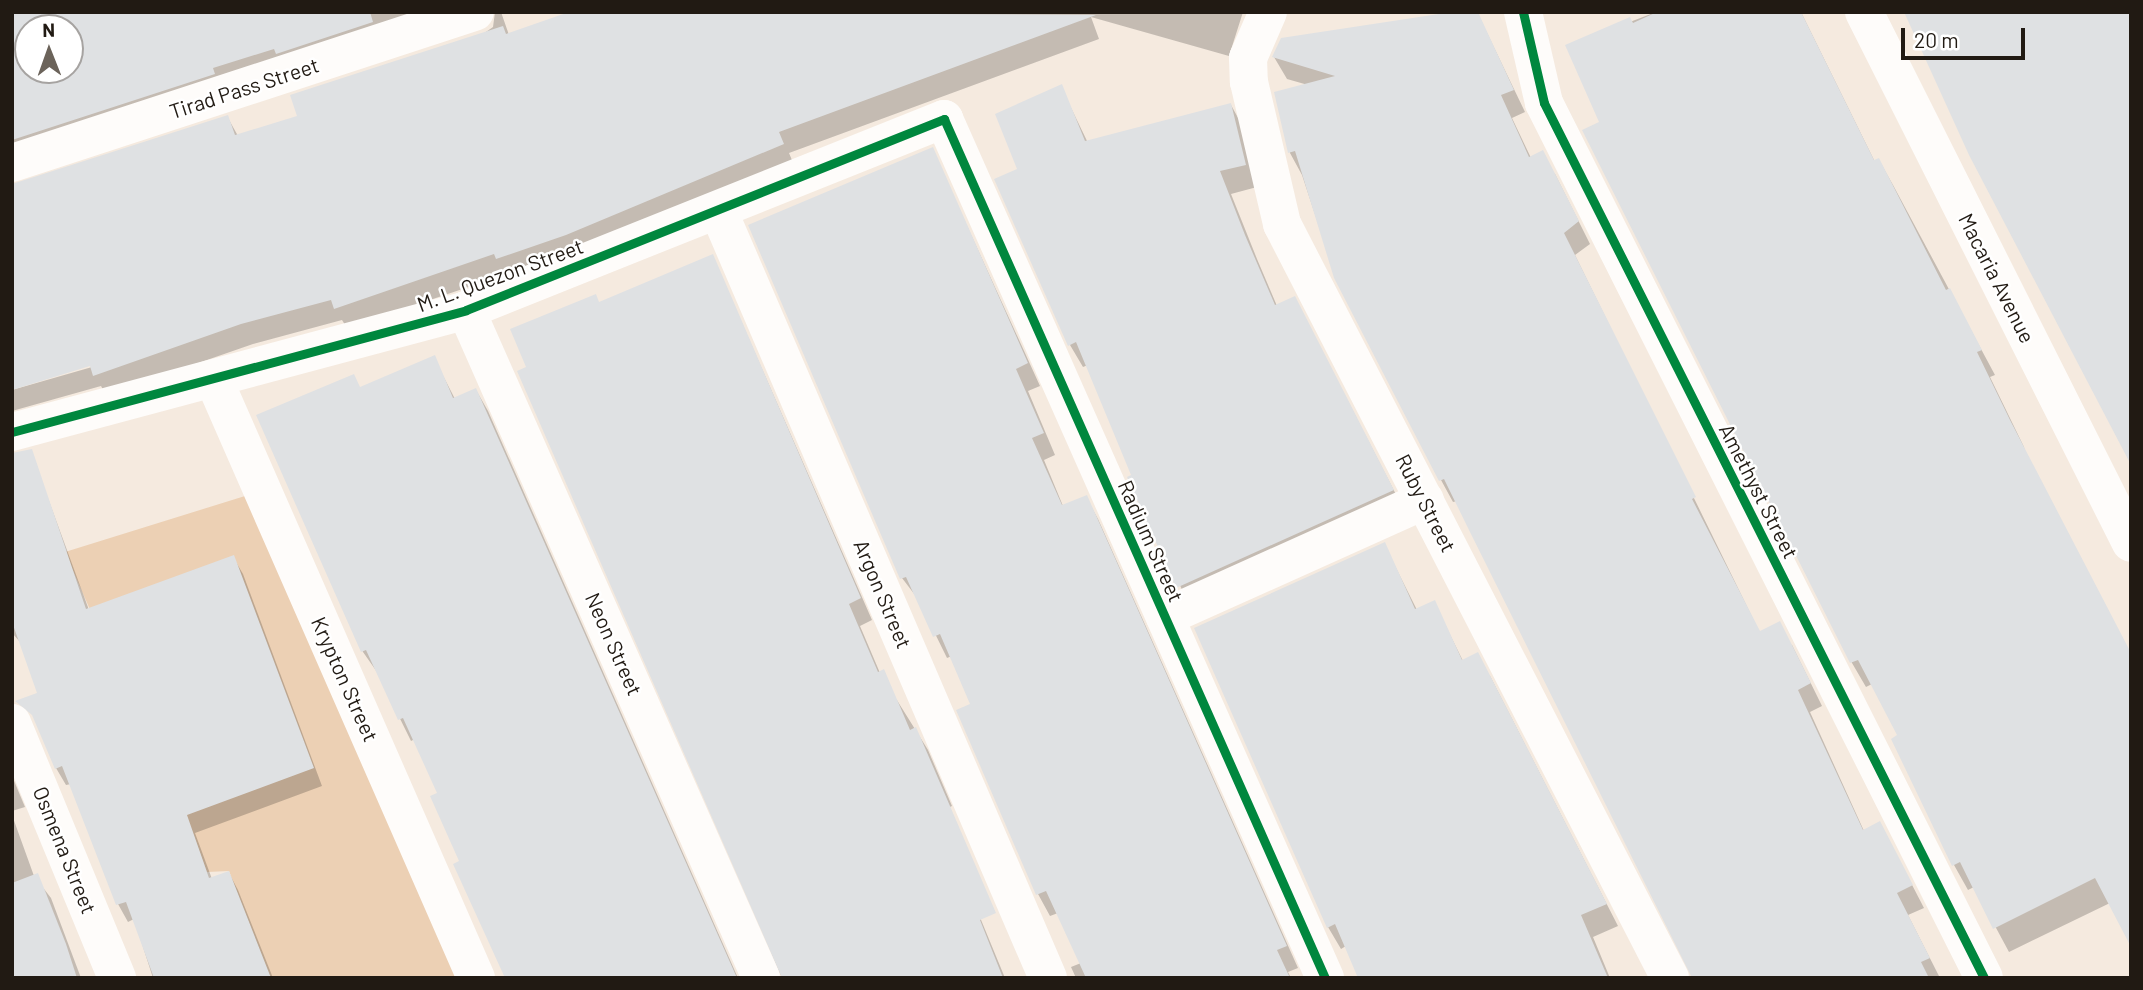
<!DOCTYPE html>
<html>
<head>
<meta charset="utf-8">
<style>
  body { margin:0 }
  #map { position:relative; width:2143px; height:990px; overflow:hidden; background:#f5eadf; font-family:Barlow,sans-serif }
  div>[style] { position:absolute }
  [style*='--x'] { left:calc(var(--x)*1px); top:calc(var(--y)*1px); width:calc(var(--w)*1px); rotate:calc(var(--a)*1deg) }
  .green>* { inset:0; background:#ecd0b4 }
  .shadow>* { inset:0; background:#0003 }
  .building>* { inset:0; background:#dfe1e3 }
  .street>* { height:38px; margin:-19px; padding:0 19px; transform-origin:19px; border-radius:19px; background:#fefcfa }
  .secondary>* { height:38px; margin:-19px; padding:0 19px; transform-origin:19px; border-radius:19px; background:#fefcfa }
  .cycleway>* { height:9px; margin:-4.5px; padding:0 4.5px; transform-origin:4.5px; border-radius:4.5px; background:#00873e }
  span { translate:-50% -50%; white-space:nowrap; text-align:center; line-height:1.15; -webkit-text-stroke:5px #fff; paint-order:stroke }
  .street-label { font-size:21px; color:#211a13 }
  .frame { position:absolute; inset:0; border:14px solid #211a13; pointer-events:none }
  .north { position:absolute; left:14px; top:14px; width:70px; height:70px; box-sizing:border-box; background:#fff; border:2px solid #a6a3a1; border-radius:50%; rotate:359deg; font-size:19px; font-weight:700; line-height:28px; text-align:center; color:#211a13 }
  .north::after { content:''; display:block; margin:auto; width:24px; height:32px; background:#6b635a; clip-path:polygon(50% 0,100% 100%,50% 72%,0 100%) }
  .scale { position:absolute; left:1901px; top:28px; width:124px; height:32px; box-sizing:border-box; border:4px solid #211a13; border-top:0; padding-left:9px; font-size:21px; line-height:24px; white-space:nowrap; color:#211a13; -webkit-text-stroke:5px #fff; paint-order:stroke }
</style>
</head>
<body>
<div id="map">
  <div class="green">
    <i style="clip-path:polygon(245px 496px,469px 978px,270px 978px,229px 871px,207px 872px,184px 809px,169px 792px,65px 552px)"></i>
  </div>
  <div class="shadow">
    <i style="clip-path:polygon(evenodd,12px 12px,477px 12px,12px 167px,12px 12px,28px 28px,70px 28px,70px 70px,28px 70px,28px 28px)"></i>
    <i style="clip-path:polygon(495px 12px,501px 12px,509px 35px,573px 12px,1243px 12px,1229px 56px,1091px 17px,1099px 39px,789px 153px,794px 165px,507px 274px,347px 328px,342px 320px,253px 344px,106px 395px,101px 386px,12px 411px,12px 390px,99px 365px,228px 118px,238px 136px,299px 117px,483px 34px,493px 27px)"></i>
    <i style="clip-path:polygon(1477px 12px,1525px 112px,1512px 118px,1531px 158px,1555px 174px,1590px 244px,1575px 255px,1760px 633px,1792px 645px,1822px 706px,1810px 712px,1864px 831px,1880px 823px,1924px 908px,1908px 915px,1940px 978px,1693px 978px,1457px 501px,1453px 502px,1441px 480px,1336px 278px,1302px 175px,1290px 153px,1276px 94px,1308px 85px,1287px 79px,1274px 57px)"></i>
    <i style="clip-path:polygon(1656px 12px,1801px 12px,1875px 162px,1879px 160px,1893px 185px,1995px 375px,1990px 377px,2024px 447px,2110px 903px,2009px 952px,1974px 887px,1968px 890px,1954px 865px,1900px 736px,1872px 684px,1866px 687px,1852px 663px,1584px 131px,1601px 122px,1567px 46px)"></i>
    <i style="clip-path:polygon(1061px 87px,1088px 143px,1231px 105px,1243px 127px,1257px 187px,1231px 194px,1257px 259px,1277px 306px,1306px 320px,1405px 512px,1190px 609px,1088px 365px,1083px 367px,1070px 345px,1019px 170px)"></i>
    <i style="clip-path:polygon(932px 149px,1040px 386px,1028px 391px,1055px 455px,1044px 460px,1063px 506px,1086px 497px,1098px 519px,1298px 968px,1288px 972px,1291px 978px,1076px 978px,1071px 967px,1081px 963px,1058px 913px,1050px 916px,1038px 894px,959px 710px,973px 705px,952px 656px,947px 658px,918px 599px,902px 578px,750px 226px)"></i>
    <i style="clip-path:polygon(713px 257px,872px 620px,860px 626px,880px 673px,928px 750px,952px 806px,937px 813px,1005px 978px,782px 978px,529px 368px,600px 304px)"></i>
    <i style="clip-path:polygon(434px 358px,455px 399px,476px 390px,488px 411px,738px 978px,507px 978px,439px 794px,415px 739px,411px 741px,377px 672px,363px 652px,258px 416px,361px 389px)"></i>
    <i style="clip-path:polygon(35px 463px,89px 610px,233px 557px,243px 574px,322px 786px,195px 833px,212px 879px,229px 873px,238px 890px,273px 978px,153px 978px,134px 919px,128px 922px,118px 904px,71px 784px,66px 785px,56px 768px,40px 694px,21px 643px,12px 633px,12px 471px)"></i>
    <i style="clip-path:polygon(1384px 544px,1417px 610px,1434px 602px,1463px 661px,1490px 676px,1618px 926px,1593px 937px,1610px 978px,1360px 978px,1346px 946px,1341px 949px,1328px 927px)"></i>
    <i style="clip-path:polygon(12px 776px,25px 807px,12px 811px)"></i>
    <i style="clip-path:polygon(12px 815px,34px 876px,51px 898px,81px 978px,12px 978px)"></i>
  </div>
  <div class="building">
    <i style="clip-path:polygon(evenodd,12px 12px,370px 12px,373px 22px,276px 54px,274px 49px,213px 68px,215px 74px,12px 140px,12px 12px,28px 28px,70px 28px,70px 70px,28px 70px,28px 28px)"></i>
    <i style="clip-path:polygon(569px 12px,1096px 15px,779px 132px,784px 144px,566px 235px,496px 259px,494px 254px,334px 309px,331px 300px,241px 324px,93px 376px,90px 366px,12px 390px,12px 184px,228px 115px,235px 135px,297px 116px,290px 95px,503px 26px,506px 34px)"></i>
    <i style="clip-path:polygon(1452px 12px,1478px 12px,1514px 90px,1501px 95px,1529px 157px,1543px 150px,1579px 221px,1564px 233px,1696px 497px,1692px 499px,1760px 631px,1780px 621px,1811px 683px,1798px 690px,1863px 830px,1880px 821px,1913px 885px,1897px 893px,1930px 958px,1921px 962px,1929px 978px,1692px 978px,1468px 528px,1444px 479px,1439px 481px,1334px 278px,1295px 151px,1288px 153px,1274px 92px,1335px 76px,1272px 57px,1281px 38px)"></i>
    <i style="clip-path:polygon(1657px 12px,1801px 12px,1874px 160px,1879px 158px,1946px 290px,1950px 288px,1982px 350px,1977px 352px,2010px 420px,2131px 653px,2131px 947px,2095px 878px,1993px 929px,1960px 862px,1952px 866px,1891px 739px,1897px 735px,1858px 660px,1850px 663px,1582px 130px,1599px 122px,1565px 45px,1630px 17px,1633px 23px)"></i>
    <i style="clip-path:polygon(1904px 12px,2131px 12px,2131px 465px,1969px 155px)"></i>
    <i style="clip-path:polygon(1062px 84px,1085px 141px,1231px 103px,1246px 165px,1220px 171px,1245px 235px,1275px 305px,1295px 296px,1394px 490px,1176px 588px,1127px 477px,1131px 475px,1076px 342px,1068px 346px,994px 179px,1017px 169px,995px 114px)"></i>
    <i style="clip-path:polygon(933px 147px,1028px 363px,1016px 369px,1044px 433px,1032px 438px,1062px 505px,1087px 495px,1287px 946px,1277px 950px,1290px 978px,1086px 978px,1046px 891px,1036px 895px,956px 710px,970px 704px,940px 634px,933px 637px,906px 577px,900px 579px,748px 225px)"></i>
    <i style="clip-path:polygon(713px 254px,861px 598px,849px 604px,878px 672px,884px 669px,910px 730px,916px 727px,996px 913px,980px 920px,1003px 978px,782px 978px,517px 371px,526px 367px,510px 329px,596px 294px,599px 302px)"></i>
    <i style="clip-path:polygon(435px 355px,453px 398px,476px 388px,737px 978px,505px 978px,453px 864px,459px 861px,430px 796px,437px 793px,403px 718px,398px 720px,366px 650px,361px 652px,256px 415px,354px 374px,360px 387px)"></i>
    <i style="clip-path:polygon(32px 449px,86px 609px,234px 555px,314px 768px,187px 815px,209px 878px,229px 871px,271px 978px,154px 978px,126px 902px,116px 905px,62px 766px,55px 769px,32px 715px,15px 701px,37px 693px,12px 622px,12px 453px)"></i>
    <i style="clip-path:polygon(1385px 542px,1415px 609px,1435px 600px,1462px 660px,1478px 652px,1607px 904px,1581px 915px,1608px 978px,1358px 978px,1335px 924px,1327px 928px,1194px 628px)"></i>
    <i style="clip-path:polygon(38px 873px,66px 944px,77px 978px,12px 978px,12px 883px)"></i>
  </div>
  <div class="street">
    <i style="--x:1268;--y:12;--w:50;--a:113.5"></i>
    <i style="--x:1248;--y:58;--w:24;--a:88"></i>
    <i style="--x:1249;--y:82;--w:146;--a:76.9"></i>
    <i style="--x:1282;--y:224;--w:848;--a:62.77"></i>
    <i style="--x:1523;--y:12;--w:93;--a:77"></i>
    <i style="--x:1544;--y:103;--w:979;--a:63.3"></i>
    <i style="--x:12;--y:163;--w:487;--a:-18.1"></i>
    <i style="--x:718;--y:210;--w:836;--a:66.75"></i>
    <i style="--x:466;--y:310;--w:730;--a:66.17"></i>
    <i style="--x:214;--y:380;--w:653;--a:66.34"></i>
    <i style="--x:12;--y:432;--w:470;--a:-15"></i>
    <i style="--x:466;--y:310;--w:515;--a:-21.78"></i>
    <i style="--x:944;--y:119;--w:940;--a:66.08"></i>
    <i style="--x:1165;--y:617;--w:285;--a:-24.2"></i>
    <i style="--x:12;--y:723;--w:276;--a:67.6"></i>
  </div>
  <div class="secondary">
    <i style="--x:1864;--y:12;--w:594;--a:63.31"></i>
  </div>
  <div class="cycleway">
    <i style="--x:1523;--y:12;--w:93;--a:77"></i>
    <i style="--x:1544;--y:103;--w:979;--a:63.3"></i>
    <i style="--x:12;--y:432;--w:470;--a:-15"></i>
    <i style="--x:466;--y:310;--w:515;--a:-21.78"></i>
    <i style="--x:944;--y:119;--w:940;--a:66.08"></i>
  </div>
  <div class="street-label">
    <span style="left:244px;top:88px;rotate:-18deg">Tirad Pass Street</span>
    <span style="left:500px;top:275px;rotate:-20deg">M. L. Quezon Street</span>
    <span style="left:1997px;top:278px;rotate:63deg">Macaria Avenue</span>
    <span style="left:1759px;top:491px;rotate:63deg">Amethyst Street</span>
    <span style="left:1426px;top:503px;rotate:63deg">Ruby Street</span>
    <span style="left:1151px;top:541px;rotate:66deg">Radium Street</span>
    <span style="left:883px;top:594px;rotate:67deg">Argon Street</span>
    <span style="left:614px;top:644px;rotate:66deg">Neon Street</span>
    <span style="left:345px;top:679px;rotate:66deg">Krypton Street</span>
    <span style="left:65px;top:850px;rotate:68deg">Osmena Street</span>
  </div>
  <div class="frame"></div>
  <div class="north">N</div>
  <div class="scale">20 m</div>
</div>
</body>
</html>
